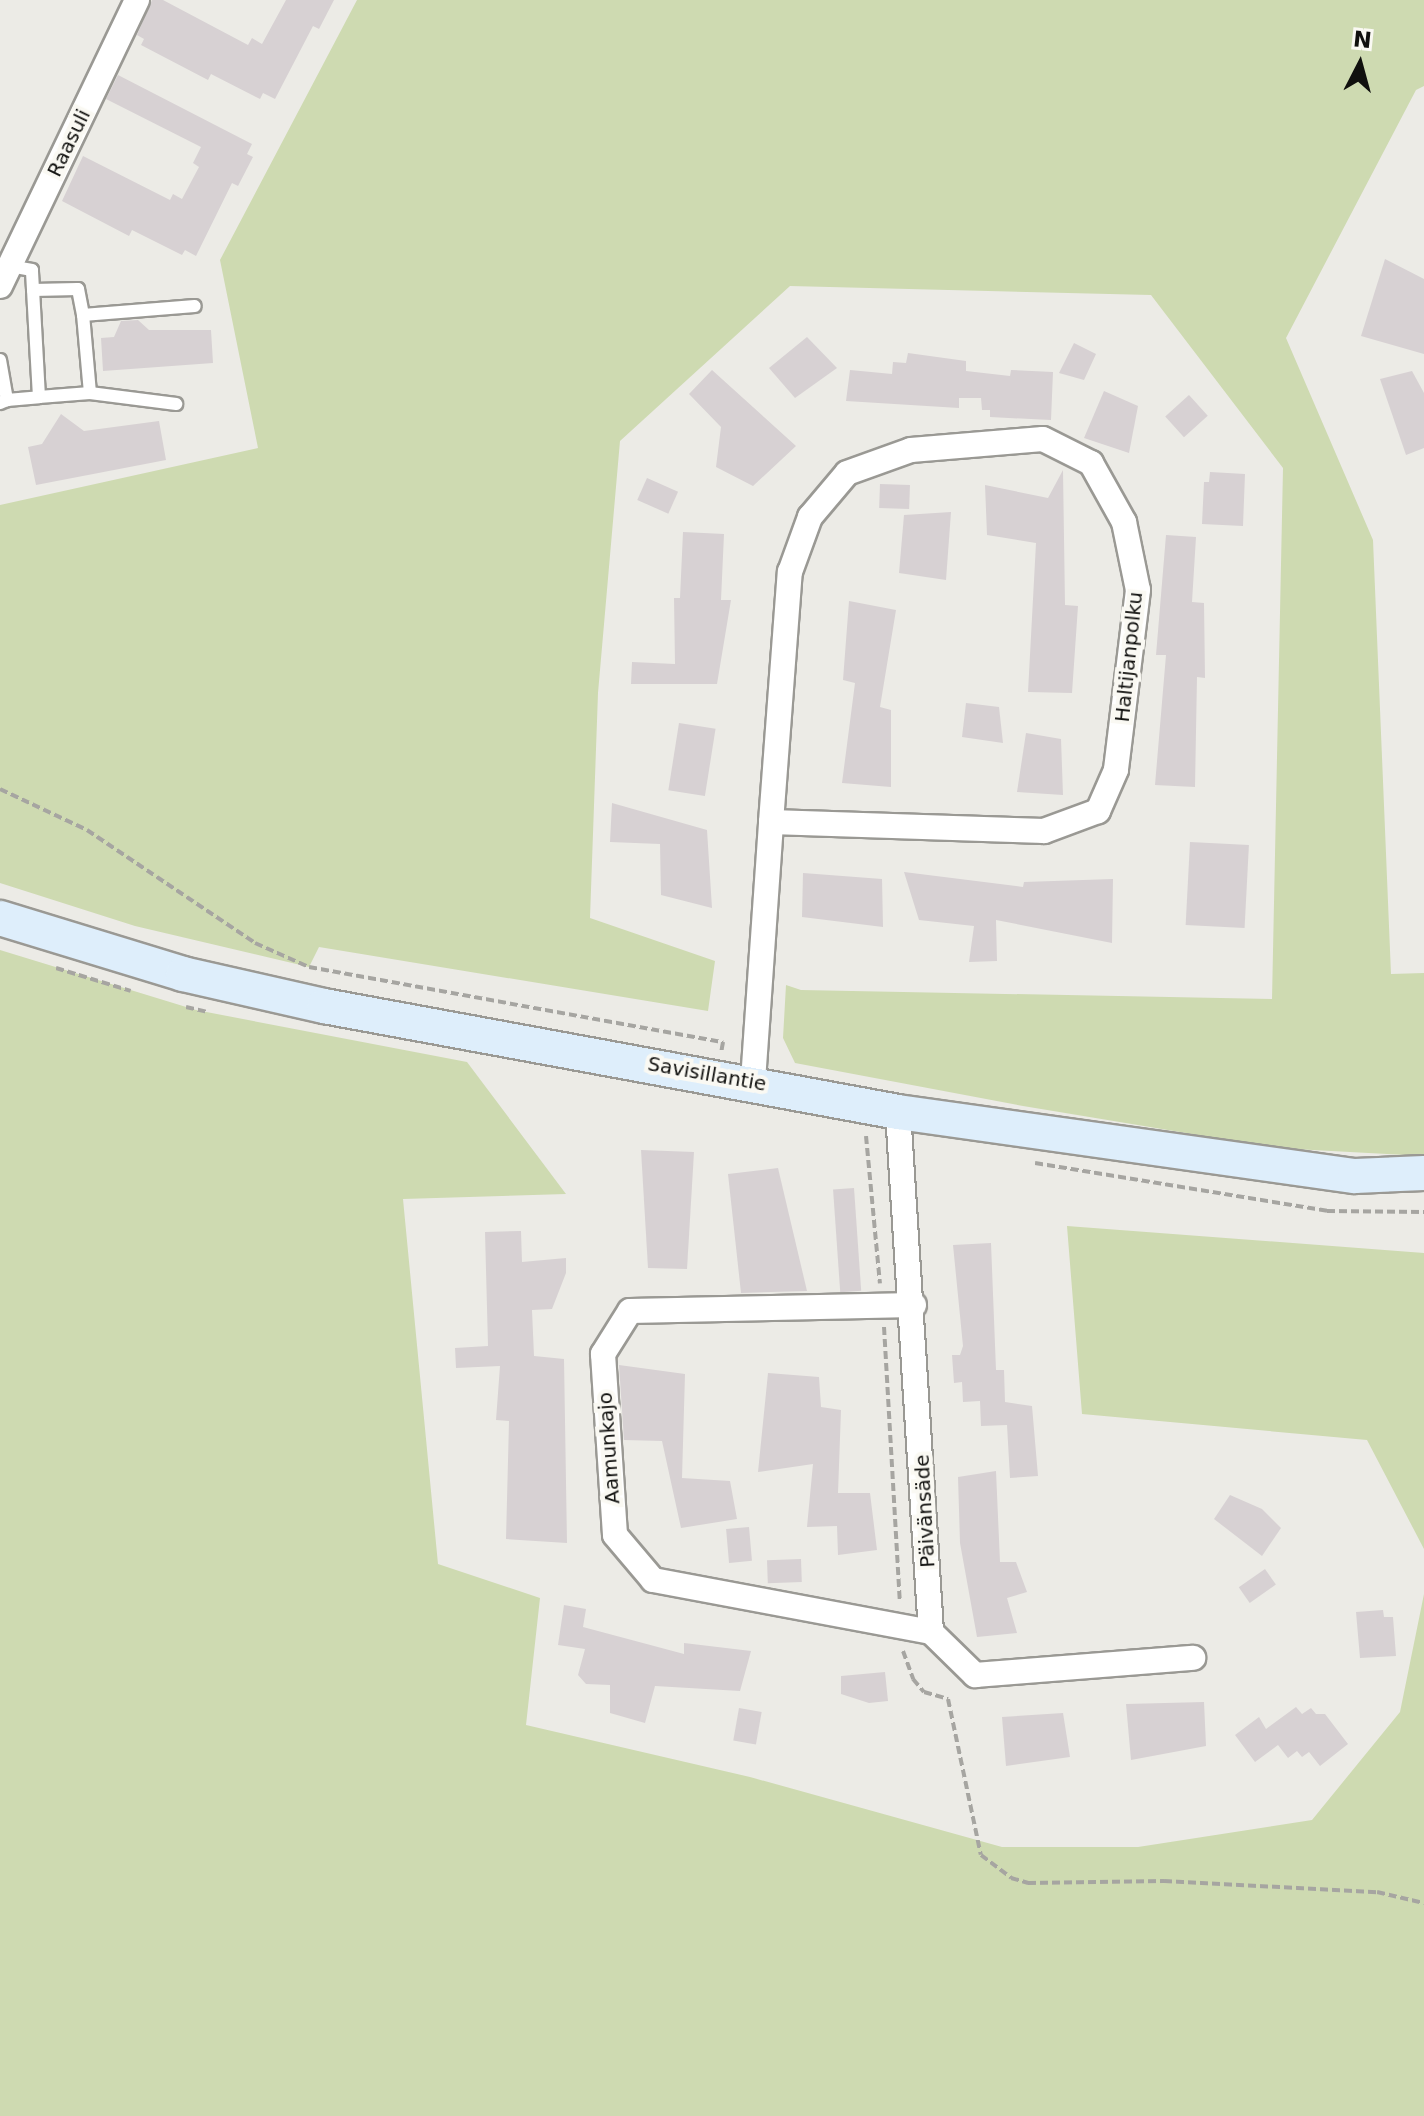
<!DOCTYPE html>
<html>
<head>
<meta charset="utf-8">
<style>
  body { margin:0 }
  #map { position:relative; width:1424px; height:2116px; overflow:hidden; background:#ecebe6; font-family:"DejaVu Sans",sans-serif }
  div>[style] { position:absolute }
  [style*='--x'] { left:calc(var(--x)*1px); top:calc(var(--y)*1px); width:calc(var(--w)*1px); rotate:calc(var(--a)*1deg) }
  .green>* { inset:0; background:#cedab1 }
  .building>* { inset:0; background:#d7d1d3; transform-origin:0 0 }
  .path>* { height:4px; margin-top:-2px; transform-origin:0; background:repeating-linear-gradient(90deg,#a6a5a1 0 8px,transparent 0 12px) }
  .roads { filter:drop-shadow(2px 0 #9a9994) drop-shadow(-2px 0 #9a9994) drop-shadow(0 2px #9a9994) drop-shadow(0 -2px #9a9994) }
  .lane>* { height:12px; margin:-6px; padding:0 6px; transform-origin:6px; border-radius:6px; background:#fff }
  .street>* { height:24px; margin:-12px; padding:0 12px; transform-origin:12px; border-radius:12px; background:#fff }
  .secondary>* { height:34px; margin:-17px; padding:0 17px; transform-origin:17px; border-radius:17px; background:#deeefb }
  span { translate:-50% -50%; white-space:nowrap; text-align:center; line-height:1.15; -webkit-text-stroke:8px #faf9f3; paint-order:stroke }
  .street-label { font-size:20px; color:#10100e }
  .north { position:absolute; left:1320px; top:24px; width:80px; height:80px; -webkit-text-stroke:6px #faf9f3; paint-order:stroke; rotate:6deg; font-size:22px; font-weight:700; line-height:32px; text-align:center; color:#10100e }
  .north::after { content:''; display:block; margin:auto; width:28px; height:36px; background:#10100e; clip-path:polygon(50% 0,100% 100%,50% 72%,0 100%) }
</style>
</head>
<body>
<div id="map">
  <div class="green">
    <i style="clip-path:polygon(357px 0,1424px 0,1424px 86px,1416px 90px,1286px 338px,1373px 540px,1391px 974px,1424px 973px,1424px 1156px,1276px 1148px,1023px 1106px,795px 1063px,783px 1038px,786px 985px,801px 990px,1272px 999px,1283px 468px,1151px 295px,790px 286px,620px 441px,598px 693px,590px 918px,715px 961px,708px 1011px,319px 947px,309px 967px,135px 926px,0 883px,0 505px,258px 448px,220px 260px)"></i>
    <i style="clip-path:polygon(0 950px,196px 1010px,467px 1062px,566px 1194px,403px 1199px,438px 1564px,540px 1598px,526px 1725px,750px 1777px,1002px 1847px,1138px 1847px,1312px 1820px,1400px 1712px,1424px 1594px,1424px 2116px,0 2116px)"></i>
    <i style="clip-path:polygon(1067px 1226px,1424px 1253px,1424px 1549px,1367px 1440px,1082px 1414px)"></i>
  </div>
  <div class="building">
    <i style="clip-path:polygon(152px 0,163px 0,248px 45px,252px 38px,262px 44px,286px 0,334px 0,319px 29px,313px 26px,275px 99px,263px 93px,260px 99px,211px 74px,208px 80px,141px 45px,144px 39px,137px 35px)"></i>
    <i style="clip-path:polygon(118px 75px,252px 144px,247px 154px,253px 157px,238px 186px,232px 183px,196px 256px,185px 250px,182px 255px,132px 230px,129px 236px,62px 201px,83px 156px,170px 200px,173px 194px,182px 199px,199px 167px,193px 163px,201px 147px,106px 99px)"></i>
    <i style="clip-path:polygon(1385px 259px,1424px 279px,1424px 354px,1361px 336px)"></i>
    <i style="clip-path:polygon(138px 320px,149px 330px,211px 330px,213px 363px,103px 371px,101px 338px,114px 337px,121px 321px)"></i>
    <i style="clip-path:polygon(807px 337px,837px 368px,795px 398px,769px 368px)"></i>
    <i style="clip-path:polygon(1074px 343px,1096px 354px,1084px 380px,1059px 373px)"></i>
    <i style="clip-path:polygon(908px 353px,966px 361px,966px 371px,1010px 376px,1011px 370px,1053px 372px,1051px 420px,990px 417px,990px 410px,982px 410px,981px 398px,959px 398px,959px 408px,846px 401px,850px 370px,892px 374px,893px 362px,906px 363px)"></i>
    <i style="clip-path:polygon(712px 370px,796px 446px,753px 486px,716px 467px,721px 427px,689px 394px)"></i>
    <i style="clip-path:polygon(1412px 371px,1424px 393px,1424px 448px,1406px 455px,1380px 379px)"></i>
    <i style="clip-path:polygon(1104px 391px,1138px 406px,1129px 453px,1084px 438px)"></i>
    <i style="left:1189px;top:395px;width:28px;height:32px;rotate:48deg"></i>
    <i style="clip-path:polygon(61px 414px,84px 431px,159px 421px,166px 460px,36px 485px,28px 447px,42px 444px)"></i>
    <i style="clip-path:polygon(1063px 470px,1065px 605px,1078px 606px,1072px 693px,1028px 692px,1036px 543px,987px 535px,985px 485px,1048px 498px)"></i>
    <i style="clip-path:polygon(1210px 472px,1245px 474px,1243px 526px,1202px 524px,1204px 482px,1209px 482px)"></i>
    <i style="left:647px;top:478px;width:34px;height:24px;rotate:24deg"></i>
    <i style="left:880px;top:484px;width:30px;height:24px;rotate:2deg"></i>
    <i style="clip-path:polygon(951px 512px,946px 580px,899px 573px,904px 515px)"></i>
    <i style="clip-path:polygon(683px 532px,724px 534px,721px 600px,731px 600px,717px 684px,631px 684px,632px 662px,675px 664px,674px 598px,680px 598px)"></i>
    <i style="clip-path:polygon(1166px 535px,1196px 537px,1192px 602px,1204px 603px,1205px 678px,1197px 677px,1195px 787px,1155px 785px,1166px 655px,1156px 655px)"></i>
    <i style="clip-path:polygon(849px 601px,896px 610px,880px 707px,891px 710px,891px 787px,842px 783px,855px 683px,843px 680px)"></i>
    <i style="clip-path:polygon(966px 703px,999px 707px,1003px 743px,962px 737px)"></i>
    <i style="left:679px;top:723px;width:37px;height:68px;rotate:9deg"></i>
    <i style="clip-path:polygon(1026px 733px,1061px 739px,1063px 795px,1017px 792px)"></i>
    <i style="clip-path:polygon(612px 803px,707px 830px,712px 908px,661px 895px,660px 844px,610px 842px)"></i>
    <i style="left:1190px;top:842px;width:59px;height:83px;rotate:3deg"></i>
    <i style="clip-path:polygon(904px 872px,1023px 887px,1024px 882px,1113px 879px,1112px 943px,996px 920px,997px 961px,969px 962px,974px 926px,919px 920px)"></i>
    <i style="clip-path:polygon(803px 873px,882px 879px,883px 927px,802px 917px)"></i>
    <i style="clip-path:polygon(641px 1150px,694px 1152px,687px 1269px,648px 1268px)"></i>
    <i style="clip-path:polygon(778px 1168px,807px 1291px,741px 1293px,728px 1174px)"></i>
    <i style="left:854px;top:1188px;width:103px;height:21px;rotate:86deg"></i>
    <i style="clip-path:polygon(521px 1231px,522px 1262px,566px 1258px,566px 1273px,552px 1309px,532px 1310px,534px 1356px,564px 1359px,567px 1543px,506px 1539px,509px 1421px,496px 1420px,500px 1366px,456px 1368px,455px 1348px,488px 1346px,485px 1232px)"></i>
    <i style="clip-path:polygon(991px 1243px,996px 1370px,1004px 1370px,1005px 1402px,1032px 1406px,1038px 1476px,1010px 1478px,1007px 1425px,981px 1426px,980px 1401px,963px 1402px,962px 1382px,954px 1383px,952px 1355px,960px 1355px,963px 1346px,953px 1245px)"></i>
    <i style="clip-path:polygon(619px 1365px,685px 1374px,682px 1478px,730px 1481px,737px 1519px,681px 1528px,662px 1441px,624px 1440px)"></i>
    <i style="clip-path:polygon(768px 1373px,819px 1377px,821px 1407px,841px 1410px,838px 1493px,870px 1493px,877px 1550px,838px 1555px,837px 1526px,807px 1527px,813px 1464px,758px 1472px)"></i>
    <i style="clip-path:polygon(996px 1471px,1000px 1562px,1016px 1562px,1027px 1592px,1007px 1598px,1017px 1633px,977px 1637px,960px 1543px,958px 1477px)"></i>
    <i style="clip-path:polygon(1230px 1495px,1262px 1509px,1281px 1528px,1262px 1556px,1214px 1519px)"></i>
    <i style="left:749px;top:1527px;width:34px;height:23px;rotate:85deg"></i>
    <i style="left:801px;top:1559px;width:23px;height:34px;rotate:88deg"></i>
    <i style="left:1265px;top:1569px;width:19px;height:32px;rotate:55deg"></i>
    <i style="clip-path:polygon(564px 1605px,586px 1609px,583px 1627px,684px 1654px,684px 1643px,751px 1651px,740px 1691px,655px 1686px,645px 1723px,610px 1713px,610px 1685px,586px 1684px,578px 1675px,585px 1649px,558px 1645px)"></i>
    <i style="clip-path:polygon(1383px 1610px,1384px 1617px,1393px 1617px,1396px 1656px,1360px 1658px,1356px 1612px)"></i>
    <i style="clip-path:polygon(885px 1672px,888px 1701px,869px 1703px,841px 1694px,841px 1676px)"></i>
    <i style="clip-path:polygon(1204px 1702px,1206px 1746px,1131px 1760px,1126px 1704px)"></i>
    <i style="clip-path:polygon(1296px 1707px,1302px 1714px,1311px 1708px,1316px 1714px,1325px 1714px,1348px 1744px,1320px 1766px,1309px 1752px,1302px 1757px,1297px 1751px,1288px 1758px,1278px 1745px,1255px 1762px,1235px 1735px,1259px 1717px,1266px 1729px)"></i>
    <i style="left:739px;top:1708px;width:23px;height:33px;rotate:10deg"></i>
    <i style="clip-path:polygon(1063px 1713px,1070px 1757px,1006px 1766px,1002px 1717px)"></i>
  </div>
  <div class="path">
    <i style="--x:0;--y:789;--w:96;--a:25.2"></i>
    <i style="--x:87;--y:830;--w:202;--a:33.9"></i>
    <i style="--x:255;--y:943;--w:59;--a:24"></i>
    <i style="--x:309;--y:967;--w:421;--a:10.3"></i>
    <i style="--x:723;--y:1042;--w:11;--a:100"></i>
    <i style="--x:56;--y:968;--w:78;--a:17"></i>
    <i style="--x:186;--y:1007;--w:23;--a:13"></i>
    <i style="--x:866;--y:1136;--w:148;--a:84.6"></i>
    <i style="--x:1035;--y:1163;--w:296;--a:9.3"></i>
    <i style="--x:1327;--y:1211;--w:97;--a:0.6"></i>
    <i style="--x:884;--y:1327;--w:275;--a:86.7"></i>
    <i style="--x:903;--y:1651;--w:30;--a:70"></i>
    <i style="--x:913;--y:1679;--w:17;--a:50"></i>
    <i style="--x:924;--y:1692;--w:25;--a:16"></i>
    <i style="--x:948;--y:1699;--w:159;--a:78.1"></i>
    <i style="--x:981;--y:1855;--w:38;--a:37"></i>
    <i style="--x:1011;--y:1878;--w:18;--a:16"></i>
    <i style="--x:1028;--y:1883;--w:136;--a:-0.8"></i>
    <i style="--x:1164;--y:1881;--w:213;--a:3"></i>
    <i style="--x:1377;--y:1892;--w:48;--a:13.2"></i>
  </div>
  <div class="roads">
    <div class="lane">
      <i style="--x:33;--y:290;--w:45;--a:-1.3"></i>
      <i style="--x:78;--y:289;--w:26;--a:79"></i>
      <i style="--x:0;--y:360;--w:41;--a:80.1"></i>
      <i style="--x:7;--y:400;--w:8;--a:157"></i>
      <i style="--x:90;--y:393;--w:78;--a:-95.1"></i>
      <i style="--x:83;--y:315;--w:112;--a:-4.6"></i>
      <i style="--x:39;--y:397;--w:51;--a:-4.5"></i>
      <i style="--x:90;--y:393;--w:87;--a:7.3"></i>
      <i style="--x:7;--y:400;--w:32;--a:-5"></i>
      <i style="--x:39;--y:397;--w:127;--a:-93.2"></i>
      <i style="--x:32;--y:270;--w:22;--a:-170"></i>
    </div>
    <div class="street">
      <i style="--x:0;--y:286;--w:317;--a:-64.4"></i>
      <i style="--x:753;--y:1081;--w:260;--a:-86"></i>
      <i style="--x:771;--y:822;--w:251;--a:-85.7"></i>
      <i style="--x:790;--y:572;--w:59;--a:-70"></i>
      <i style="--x:810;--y:517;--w:57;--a:-49.9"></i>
      <i style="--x:847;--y:473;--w:68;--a:-19.8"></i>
      <i style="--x:911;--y:450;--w:132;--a:-4.8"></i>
      <i style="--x:1043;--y:439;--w:54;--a:26.6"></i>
      <i style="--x:1091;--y:463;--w:68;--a:60.8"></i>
      <i style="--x:1124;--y:522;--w:69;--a:78.4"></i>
      <i style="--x:1138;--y:590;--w:181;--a:97"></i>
      <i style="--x:1116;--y:770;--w:45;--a:113.7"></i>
      <i style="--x:1098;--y:811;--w:58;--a:159.7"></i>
      <i style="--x:1044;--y:831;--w:273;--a:-178.1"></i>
      <i style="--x:898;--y:1112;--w:521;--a:86.37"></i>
      <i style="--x:931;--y:1632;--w:62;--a:44.3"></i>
      <i style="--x:975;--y:1675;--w:219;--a:-4.5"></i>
      <i style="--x:914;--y:1305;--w:284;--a:178.8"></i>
      <i style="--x:630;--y:1311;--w:51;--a:122.1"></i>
      <i style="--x:603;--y:1354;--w:181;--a:86.2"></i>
      <i style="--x:615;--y:1535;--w:59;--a:49.8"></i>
      <i style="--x:653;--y:1580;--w:283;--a:10.6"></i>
    </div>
    <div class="secondary">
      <i style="--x:0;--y:918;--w:191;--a:17"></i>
      <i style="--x:183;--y:974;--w:145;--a:12.8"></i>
      <i style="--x:324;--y:1006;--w:584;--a:10.46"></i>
      <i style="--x:898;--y:1112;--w:461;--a:8"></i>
      <i style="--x:1355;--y:1176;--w:69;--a:-2.5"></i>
    </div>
  </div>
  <div class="street-label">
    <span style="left:69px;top:143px;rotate:-64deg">Raasuli</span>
    <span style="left:1129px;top:657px;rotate:-84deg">Haltijanpolku</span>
    <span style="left:707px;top:1074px;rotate:10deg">Savisillantie</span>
    <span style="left:609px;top:1448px;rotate:-94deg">Aamunkajo</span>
    <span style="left:925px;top:1511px;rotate:-93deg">Päivänsäde</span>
  </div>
  <div class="north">N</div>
</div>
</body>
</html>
